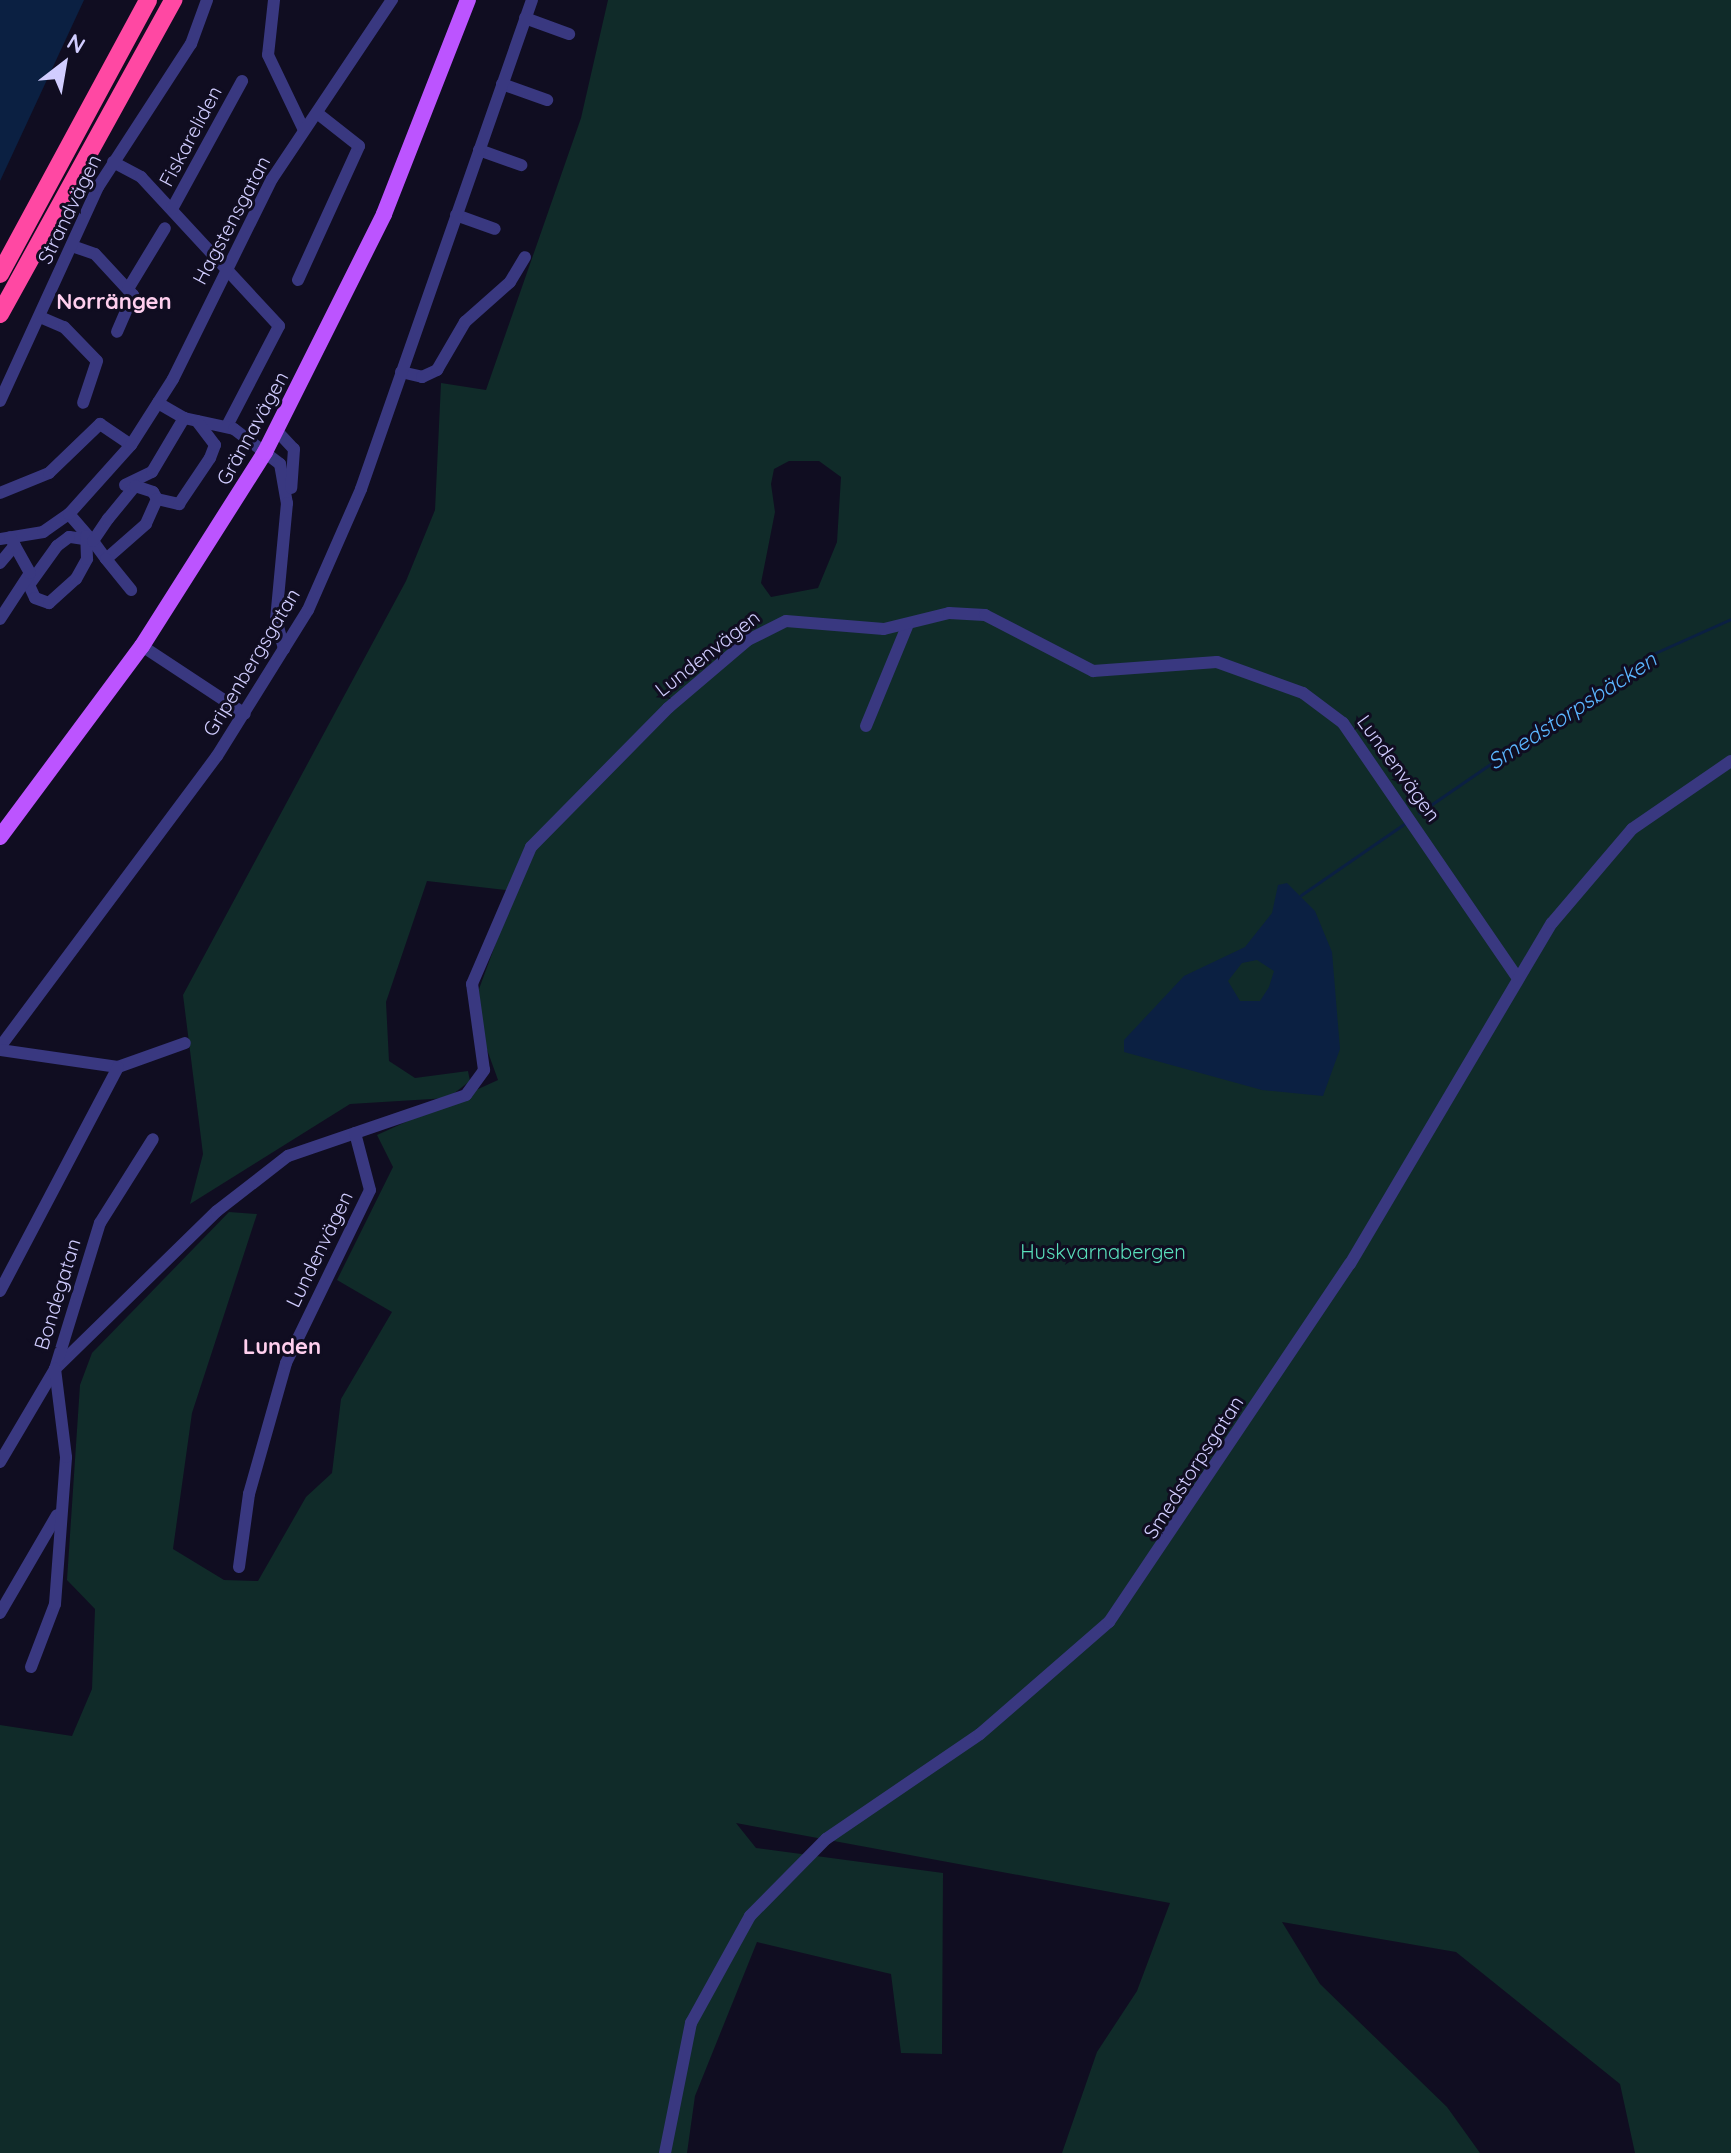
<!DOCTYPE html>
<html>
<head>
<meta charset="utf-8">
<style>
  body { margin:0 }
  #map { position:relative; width:1731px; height:2153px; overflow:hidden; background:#100d21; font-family:Quicksand,sans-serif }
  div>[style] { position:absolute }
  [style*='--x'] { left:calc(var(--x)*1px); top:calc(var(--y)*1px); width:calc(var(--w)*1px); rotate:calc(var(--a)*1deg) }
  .green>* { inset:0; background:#102b29 }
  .water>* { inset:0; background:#0b2042 }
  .stream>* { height:3px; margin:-1.5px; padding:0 1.5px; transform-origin:1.5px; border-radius:1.5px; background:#0b2042 }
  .minor>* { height:12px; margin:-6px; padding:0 6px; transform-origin:6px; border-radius:6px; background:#393880 }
  .major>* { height:16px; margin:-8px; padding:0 8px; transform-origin:8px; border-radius:8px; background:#bc54ff }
  .highway>* { height:18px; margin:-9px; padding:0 9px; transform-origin:9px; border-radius:9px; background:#ff48a3 }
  span { translate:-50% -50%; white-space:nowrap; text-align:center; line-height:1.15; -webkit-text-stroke:6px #100d21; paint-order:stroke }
  .street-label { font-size:20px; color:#d1cdff }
  .park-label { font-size:20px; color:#59dfbb }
  .neighbourhood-label { font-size:22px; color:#ffcfee; font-weight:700 }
  .water-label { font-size:22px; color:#5bb6ff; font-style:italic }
  .north { position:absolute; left:24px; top:24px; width:80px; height:80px; -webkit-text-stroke:6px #100d21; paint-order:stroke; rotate:31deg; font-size:22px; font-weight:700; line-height:32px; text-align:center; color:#d1cdff }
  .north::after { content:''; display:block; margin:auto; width:28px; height:36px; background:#d1cdff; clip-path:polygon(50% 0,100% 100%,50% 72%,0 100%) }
</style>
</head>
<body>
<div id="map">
  <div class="green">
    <i style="clip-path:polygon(evenodd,608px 0,1731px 0,1731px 2153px,1635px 2153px,1620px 2084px,1456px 1952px,1282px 1922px,1320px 1984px,1447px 2107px,1480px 2153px,1062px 2153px,1097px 2052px,1137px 1991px,1170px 1903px,736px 1823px,756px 1848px,943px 1873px,942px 2054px,901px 2053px,891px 1974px,757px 1942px,695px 2096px,687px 2153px,0 2153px,0 1725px,72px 1736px,92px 1689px,95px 1609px,67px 1580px,80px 1385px,92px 1353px,229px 1212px,257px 1214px,192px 1413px,173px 1549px,224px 1580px,258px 1581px,306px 1497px,332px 1473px,341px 1399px,392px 1312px,337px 1280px,393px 1167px,377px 1135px,498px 1080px,481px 1033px,479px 989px,515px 891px,427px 881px,386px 1002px,389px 1061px,415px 1078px,468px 1071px,470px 1081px,448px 1098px,350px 1104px,190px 1204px,203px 1154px,183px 995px,406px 581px,435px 510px,441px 383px,486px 390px,581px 118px,608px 0,789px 461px,819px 461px,841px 477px,837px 542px,818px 588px,771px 597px,761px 583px,775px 512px,771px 484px,774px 469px,789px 461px)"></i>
  </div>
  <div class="water">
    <i style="clip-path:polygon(0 0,84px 0,0 181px)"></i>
    <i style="clip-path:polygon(evenodd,1287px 883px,1315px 911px,1332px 952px,1340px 1049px,1323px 1096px,1262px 1090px,1124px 1052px,1124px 1040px,1184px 976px,1245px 947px,1272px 913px,1278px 885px,1287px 883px,1257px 960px,1274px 971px,1269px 987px,1260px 1001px,1240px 1001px,1228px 981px,1242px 963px,1257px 960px)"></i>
  </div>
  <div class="stream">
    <i style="--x:1419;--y:813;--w:275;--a:-34.5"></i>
    <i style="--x:1646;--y:657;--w:93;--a:-24.1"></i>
    <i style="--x:1301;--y:895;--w:125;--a:-34.6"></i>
  </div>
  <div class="minor">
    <i style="--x:274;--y:0;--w:55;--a:96.2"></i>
    <i style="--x:268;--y:55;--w:83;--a:64.4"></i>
    <i style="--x:525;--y:18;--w:47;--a:20"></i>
    <i style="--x:502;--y:84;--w:48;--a:19.6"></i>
    <i style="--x:479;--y:150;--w:45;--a:19.7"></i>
    <i style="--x:113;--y:162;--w:32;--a:28"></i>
    <i style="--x:141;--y:177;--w:203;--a:47.2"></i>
    <i style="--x:279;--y:326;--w:113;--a:117.5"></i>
    <i style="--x:172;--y:209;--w:146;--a:-61.3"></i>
    <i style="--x:456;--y:215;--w:41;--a:19.7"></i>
    <i style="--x:72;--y:246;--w:24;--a:19"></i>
    <i style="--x:95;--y:254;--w:56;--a:47.2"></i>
    <i style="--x:133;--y:295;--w:40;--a:113.4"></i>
    <i style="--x:298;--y:280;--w:147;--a:-65.5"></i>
    <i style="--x:359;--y:146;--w:53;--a:-141.8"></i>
    <i style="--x:128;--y:289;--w:71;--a:-58.8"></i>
    <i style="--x:40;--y:317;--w:26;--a:23"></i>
    <i style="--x:64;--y:327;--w:47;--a:45.9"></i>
    <i style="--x:97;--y:361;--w:44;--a:108.4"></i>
    <i style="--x:401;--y:372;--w:22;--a:13"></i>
    <i style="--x:422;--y:377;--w:17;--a:-25"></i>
    <i style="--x:437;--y:370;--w:56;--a:-59.7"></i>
    <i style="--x:465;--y:322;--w:60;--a:-41.6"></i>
    <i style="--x:510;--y:282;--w:29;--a:-59"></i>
    <i style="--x:0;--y:401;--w:235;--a:-65.4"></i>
    <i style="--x:98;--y:187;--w:171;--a:-57"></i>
    <i style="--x:191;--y:44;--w:47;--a:-70"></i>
    <i style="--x:158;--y:403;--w:30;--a:30"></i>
    <i style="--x:184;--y:418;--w:51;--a:12.4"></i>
    <i style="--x:234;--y:429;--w:58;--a:37.3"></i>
    <i style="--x:280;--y:464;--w:40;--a:80"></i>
    <i style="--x:287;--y:503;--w:117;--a:95.4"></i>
    <i style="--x:276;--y:619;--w:31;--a:75"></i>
    <i style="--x:276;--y:430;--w:26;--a:47"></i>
    <i style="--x:294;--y:449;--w:39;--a:94"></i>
    <i style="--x:125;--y:485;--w:30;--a:-26"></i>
    <i style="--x:152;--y:472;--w:63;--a:-59.3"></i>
    <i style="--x:0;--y:493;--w:53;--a:-22.2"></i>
    <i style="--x:49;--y:473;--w:71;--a:-43.9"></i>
    <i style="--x:100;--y:424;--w:37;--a:34"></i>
    <i style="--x:157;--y:499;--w:23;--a:13"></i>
    <i style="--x:179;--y:504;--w:55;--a:-56"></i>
    <i style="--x:210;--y:458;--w:14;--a:-69"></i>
    <i style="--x:215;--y:445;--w:30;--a:-127"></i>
    <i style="--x:69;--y:514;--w:33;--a:49"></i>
    <i style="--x:0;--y:539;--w:44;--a:-9.2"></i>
    <i style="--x:43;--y:532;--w:32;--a:-35"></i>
    <i style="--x:69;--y:514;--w:93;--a:-48.1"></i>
    <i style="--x:131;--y:445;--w:78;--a:-57.5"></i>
    <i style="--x:173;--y:379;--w:223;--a:-63.7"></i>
    <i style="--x:272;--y:179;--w:216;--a:-56.2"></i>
    <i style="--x:84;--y:539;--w:15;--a:-172"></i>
    <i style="--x:69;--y:537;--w:15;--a:143"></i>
    <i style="--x:57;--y:546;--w:48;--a:125.7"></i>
    <i style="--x:29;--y:585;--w:14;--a:65"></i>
    <i style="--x:35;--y:598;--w:15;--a:20"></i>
    <i style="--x:49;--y:603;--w:36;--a:-42"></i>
    <i style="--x:76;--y:579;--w:23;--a:-61"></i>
    <i style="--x:87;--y:559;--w:23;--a:-92"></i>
    <i style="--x:106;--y:559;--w:22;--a:-126"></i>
    <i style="--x:93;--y:541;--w:27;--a:-56"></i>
    <i style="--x:108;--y:519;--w:43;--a:-50.7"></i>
    <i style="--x:135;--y:486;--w:19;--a:18"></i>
    <i style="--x:153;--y:492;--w:8;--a:60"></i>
    <i style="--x:157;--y:499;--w:27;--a:114"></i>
    <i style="--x:146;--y:524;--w:53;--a:138.8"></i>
    <i style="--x:106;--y:559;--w:40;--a:51"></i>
    <i style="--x:0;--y:563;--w:23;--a:-50"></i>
    <i style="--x:0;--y:619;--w:55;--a:-56.9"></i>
    <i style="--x:30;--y:573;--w:41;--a:-119.1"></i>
    <i style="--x:142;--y:646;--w:123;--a:33.4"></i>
    <i style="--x:866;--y:726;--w:110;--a:-67.6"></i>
    <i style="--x:0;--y:1047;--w:363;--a:-53.3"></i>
    <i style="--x:217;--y:756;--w:172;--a:-58.1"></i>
    <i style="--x:308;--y:610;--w:132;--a:-66.3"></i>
    <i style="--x:361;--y:489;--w:518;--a:-70.73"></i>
    <i style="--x:0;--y:1050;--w:119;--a:8.2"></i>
    <i style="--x:118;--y:1067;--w:71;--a:-19.7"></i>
    <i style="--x:0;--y:1291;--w:253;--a:-62.2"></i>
    <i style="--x:55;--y:1369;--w:226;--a:-44.3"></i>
    <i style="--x:217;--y:1211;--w:90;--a:-37.8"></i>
    <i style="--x:288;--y:1156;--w:188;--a:-18.9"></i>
    <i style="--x:466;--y:1095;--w:31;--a:-54"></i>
    <i style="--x:484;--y:1070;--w:87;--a:-97.9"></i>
    <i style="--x:472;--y:984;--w:149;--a:-66.7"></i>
    <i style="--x:531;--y:847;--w:195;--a:-45.4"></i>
    <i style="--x:668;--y:708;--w:105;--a:-40.4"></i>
    <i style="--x:748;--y:640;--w:42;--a:-26.6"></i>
    <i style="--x:786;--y:621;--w:98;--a:4.7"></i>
    <i style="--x:884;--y:629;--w:67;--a:-13.8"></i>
    <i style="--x:949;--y:613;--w:36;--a:3"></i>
    <i style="--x:985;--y:615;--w:122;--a:27.4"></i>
    <i style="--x:1093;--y:671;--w:124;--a:-4.2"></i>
    <i style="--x:1217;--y:662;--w:91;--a:19.8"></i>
    <i style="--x:1303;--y:693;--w:50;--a:36.9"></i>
    <i style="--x:1343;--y:723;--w:308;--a:55.6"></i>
    <i style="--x:0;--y:1462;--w:108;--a:-59.4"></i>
    <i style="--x:55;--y:1369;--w:153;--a:-72.9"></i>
    <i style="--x:100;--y:1223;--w:99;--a:-57.8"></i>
    <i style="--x:239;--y:1567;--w:74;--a:-82.2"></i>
    <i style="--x:249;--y:1494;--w:136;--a:-74.2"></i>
    <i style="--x:286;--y:1363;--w:192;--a:-64.1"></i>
    <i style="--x:370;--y:1190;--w:59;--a:-104.7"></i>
    <i style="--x:0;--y:1613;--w:113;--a:-59.8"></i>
    <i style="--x:31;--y:1667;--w:67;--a:-69.1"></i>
    <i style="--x:55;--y:1604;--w:147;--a:-85.7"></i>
    <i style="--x:66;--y:1457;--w:89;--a:-97.1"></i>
    <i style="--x:665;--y:2153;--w:133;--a:-78.7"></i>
    <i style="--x:691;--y:2023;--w:122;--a:-61.1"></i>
    <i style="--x:750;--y:1916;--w:108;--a:-45.4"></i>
    <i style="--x:826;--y:1839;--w:186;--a:-34.3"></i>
    <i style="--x:980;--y:1734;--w:171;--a:-41"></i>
    <i style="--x:1109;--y:1622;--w:432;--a:-56.1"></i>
    <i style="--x:1350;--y:1264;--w:396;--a:-59.4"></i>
    <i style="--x:1552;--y:923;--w:123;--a:-49.6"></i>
    <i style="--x:1632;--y:829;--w:120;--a:-34.5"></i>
  </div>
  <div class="major">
    <i style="--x:0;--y:837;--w:238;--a:-53.4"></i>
    <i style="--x:142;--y:646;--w:230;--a:-57.6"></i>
    <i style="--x:265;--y:452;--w:266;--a:-63.4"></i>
    <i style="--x:384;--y:214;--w:230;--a:-68.6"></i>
  </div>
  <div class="highway">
    <i style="--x:0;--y:274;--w:311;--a:-61.6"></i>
    <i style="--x:0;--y:314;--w:359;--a:-61.1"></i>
  </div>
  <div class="street-label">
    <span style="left:190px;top:136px;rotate:-62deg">Fiskareliden</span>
    <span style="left:69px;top:209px;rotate:-64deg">Strandvägen</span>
    <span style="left:231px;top:220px;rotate:-62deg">Hagstensgatan</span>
    <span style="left:252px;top:428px;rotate:-61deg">Grännavägen</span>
    <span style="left:707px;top:653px;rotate:-38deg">Lundenvägen</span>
    <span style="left:251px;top:662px;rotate:-59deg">Gripenbergsgatan</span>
    <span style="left:1399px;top:768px;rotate:54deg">Lundenvägen</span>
    <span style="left:319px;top:1249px;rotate:-64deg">Lundenvägen</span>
    <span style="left:57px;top:1294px;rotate:-73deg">Bondegatan</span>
    <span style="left:1193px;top:1467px;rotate:-57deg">Smedstorpsgatan</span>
  </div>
  <div class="park-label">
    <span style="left:1103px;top:1251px">Huskvarnabergen</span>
  </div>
  <div class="neighbourhood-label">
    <span style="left:114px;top:302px">Norrängen</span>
    <span style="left:282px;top:1347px">Lunden</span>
  </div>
  <div class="water-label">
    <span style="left:1572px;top:711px;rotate:-33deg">Smedstorpsbäcken</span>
  </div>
  <div class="north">N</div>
</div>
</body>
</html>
